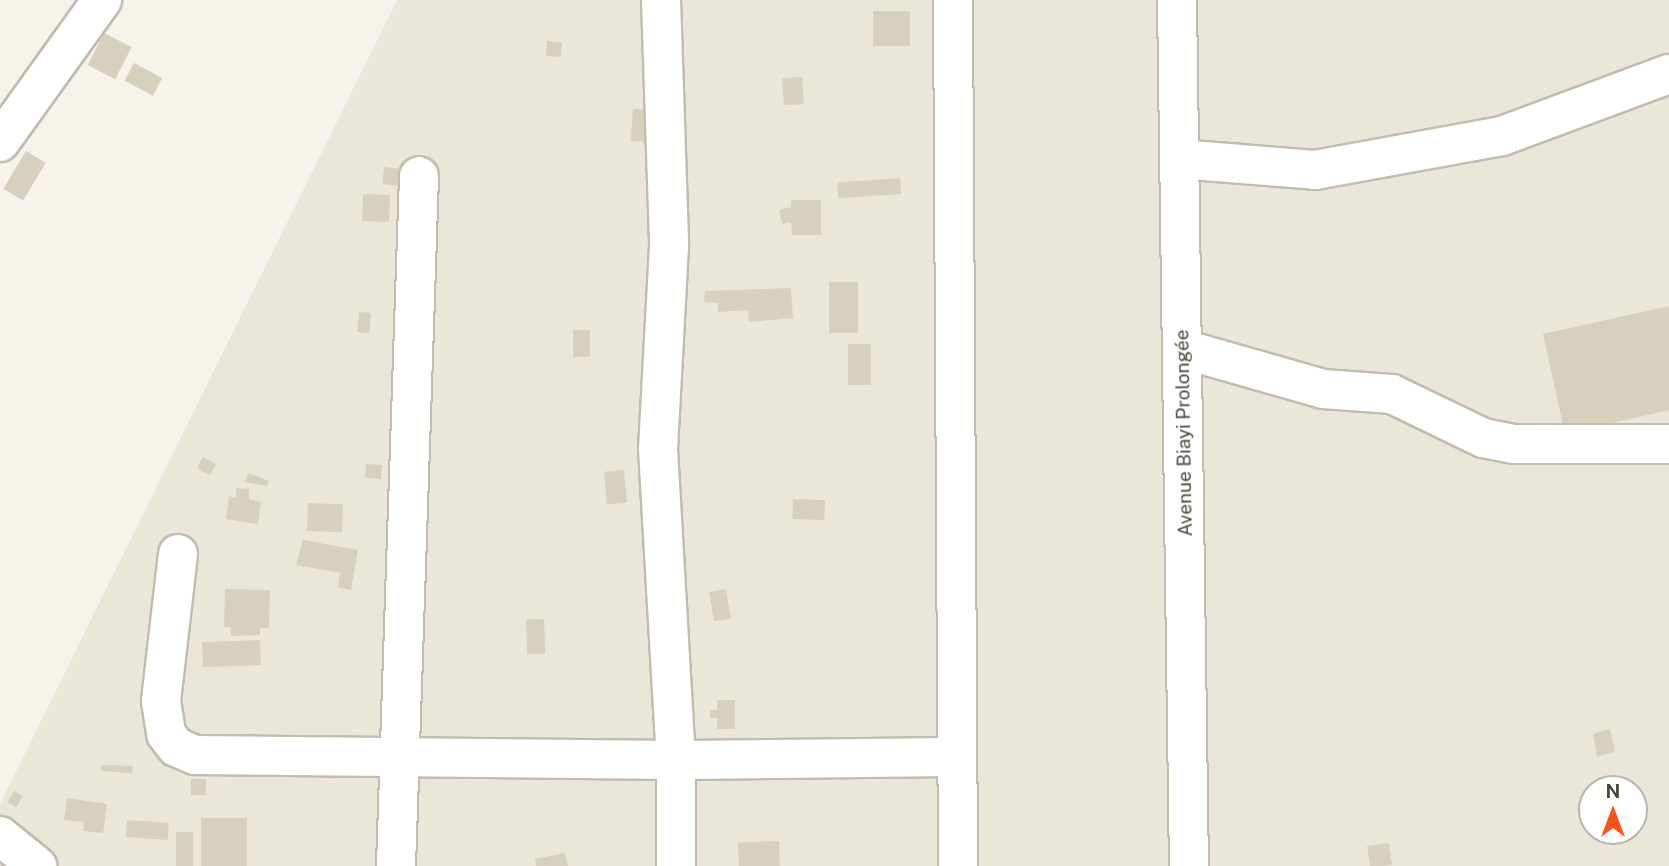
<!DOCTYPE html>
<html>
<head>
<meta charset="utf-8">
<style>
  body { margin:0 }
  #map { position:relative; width:1669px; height:866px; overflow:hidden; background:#f5f3eb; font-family:"Public Sans",sans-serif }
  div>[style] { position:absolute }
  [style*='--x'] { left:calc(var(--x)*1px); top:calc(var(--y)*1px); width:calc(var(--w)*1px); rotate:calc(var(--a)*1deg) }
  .residential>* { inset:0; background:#eae6d8 }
  .building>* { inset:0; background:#d8d0bf; transform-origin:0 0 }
  .roads { filter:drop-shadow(2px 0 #c1bcad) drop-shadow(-2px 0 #c1bcad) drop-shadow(0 2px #c1bcad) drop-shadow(0 -2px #c1bcad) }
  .minor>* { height:38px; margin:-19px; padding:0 19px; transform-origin:19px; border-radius:19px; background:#fff }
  span { translate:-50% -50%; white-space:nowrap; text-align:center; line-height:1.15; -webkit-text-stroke:5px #fff; paint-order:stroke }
  .street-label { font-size:19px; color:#4a4538 }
  .north { position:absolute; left:1578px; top:775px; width:70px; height:70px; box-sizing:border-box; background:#fff; border:2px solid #b7b5af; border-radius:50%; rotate:0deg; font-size:19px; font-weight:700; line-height:28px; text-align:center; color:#4a4538 }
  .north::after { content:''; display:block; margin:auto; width:24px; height:32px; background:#fe5219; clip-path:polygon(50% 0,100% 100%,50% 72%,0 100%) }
</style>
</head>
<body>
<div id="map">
  <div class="residential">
    <i style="clip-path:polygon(evenodd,397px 0,1669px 0,1669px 866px,0 866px,0 804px,397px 0,1592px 789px,1634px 789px,1634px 831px,1592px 831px,1592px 789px)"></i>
  </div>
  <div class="building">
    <i style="left:873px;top:11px;width:37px;height:35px"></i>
    <i style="left:104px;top:33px;width:31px;height:36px;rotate:27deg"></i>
    <i style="left:547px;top:41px;width:15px;height:15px;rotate:4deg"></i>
    <i style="left:134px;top:63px;width:32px;height:20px;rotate:28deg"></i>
    <i style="left:802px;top:77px;width:27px;height:20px;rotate:86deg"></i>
    <i style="left:633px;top:109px;width:16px;height:32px;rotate:4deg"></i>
    <i style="left:26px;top:151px;width:23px;height:44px;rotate:31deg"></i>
    <i style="left:384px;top:167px;width:19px;height:17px;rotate:6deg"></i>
    <i style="left:900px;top:178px;width:16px;height:63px;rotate:86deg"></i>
    <i style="left:363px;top:194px;width:27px;height:27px;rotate:2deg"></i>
    <i style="clip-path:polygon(791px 200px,821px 200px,821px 235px,792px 235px,791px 222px,782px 224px,779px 210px,791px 207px)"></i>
    <i style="left:829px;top:282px;width:29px;height:51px"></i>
    <i style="clip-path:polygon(791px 288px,793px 318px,749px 322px,748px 310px,718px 312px,718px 303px,704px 302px,705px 291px)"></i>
    <i style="clip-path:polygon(1669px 306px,1669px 410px,1565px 434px,1543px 334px)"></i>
    <i style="left:359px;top:312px;width:12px;height:20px;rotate:5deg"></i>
    <i style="left:573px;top:330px;width:17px;height:27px"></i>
    <i style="left:848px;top:344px;width:23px;height:41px"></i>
    <i style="left:203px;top:457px;width:15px;height:13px;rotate:28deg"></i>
    <i style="left:366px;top:464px;width:16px;height:14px;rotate:4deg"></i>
    <i style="left:624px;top:470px;width:33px;height:20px;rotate:85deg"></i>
    <i style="clip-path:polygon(249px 473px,269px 481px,267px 486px,244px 482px)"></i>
    <i style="clip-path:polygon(236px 488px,249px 489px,249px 499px,261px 502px,258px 524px,226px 519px,229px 496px,236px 498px)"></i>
    <i style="left:793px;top:499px;width:32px;height:20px;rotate:2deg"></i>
    <i style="left:308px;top:503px;width:35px;height:28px;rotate:2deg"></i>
    <i style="clip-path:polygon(303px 540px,358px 550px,351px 590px,338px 587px,340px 573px,296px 565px)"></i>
    <i style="clip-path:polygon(225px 589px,270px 590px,269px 628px,260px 628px,260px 635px,231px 636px,231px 627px,224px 627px)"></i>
    <i style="left:726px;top:589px;width:30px;height:17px;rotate:81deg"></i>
    <i style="left:544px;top:619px;width:35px;height:18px;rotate:88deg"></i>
    <i style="left:260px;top:640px;width:25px;height:58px;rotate:88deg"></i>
    <i style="clip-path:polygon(717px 700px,735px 700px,735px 729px,717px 729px,717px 718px,710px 718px,710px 710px,717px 710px)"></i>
    <i style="clip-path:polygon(1610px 729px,1615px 751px,1597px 757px,1593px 734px)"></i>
    <i style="clip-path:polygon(102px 765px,133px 766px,132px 773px,101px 771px)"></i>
    <i style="left:191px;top:779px;width:15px;height:16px"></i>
    <i style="left:14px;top:791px;width:10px;height:13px;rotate:29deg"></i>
    <i style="clip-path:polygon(67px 798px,107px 804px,103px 833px,83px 831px,84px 822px,64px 820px)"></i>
    <i style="left:201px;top:818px;width:46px;height:48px"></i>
    <i style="left:127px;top:820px;width:42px;height:17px;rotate:4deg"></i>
    <i style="left:176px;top:832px;width:17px;height:34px"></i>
    <i style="left:779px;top:841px;width:25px;height:41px;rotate:88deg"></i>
    <i style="left:1389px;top:843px;width:22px;height:22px;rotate:82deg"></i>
    <i style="clip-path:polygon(565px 853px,568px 866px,536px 866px,535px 859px)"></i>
  </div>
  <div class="roads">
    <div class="minor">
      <i style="--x:661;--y:0;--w:246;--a:88.1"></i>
      <i style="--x:669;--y:246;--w:203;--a:93.1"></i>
      <i style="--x:658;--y:449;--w:312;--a:86.7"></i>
      <i style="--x:676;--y:760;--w:106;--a:90"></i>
      <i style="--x:953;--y:0;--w:866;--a:89.67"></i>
      <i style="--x:1177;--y:0;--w:866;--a:89.21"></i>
      <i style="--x:0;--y:142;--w:175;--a:-54.3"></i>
      <i style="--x:1179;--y:159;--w:136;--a:4.6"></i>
      <i style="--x:1315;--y:170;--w:190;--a:-10.3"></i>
      <i style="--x:1502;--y:136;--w:178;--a:-20.4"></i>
      <i style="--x:1183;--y:349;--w:146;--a:15.9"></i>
      <i style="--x:1323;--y:389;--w:69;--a:4.1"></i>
      <i style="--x:1392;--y:394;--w:101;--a:25.8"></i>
      <i style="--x:1483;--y:438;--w:32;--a:11"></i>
      <i style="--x:1514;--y:444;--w:155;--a:0"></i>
      <i style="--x:178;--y:554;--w:148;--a:96.6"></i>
      <i style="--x:161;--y:701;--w:33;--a:81"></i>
      <i style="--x:166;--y:734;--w:16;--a:52"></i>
      <i style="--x:176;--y:747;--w:21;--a:23"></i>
      <i style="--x:195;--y:755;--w:481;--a:0.6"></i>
      <i style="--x:676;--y:760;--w:278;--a:-0.6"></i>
      <i style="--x:0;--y:836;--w:48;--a:39"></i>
      <i style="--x:396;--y:866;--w:690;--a:-88.09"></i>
    </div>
  </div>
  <div class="street-label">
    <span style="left:1184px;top:433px;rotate:-91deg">Avenue Biayi Prolongée</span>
  </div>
  <div class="north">N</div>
</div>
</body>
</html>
